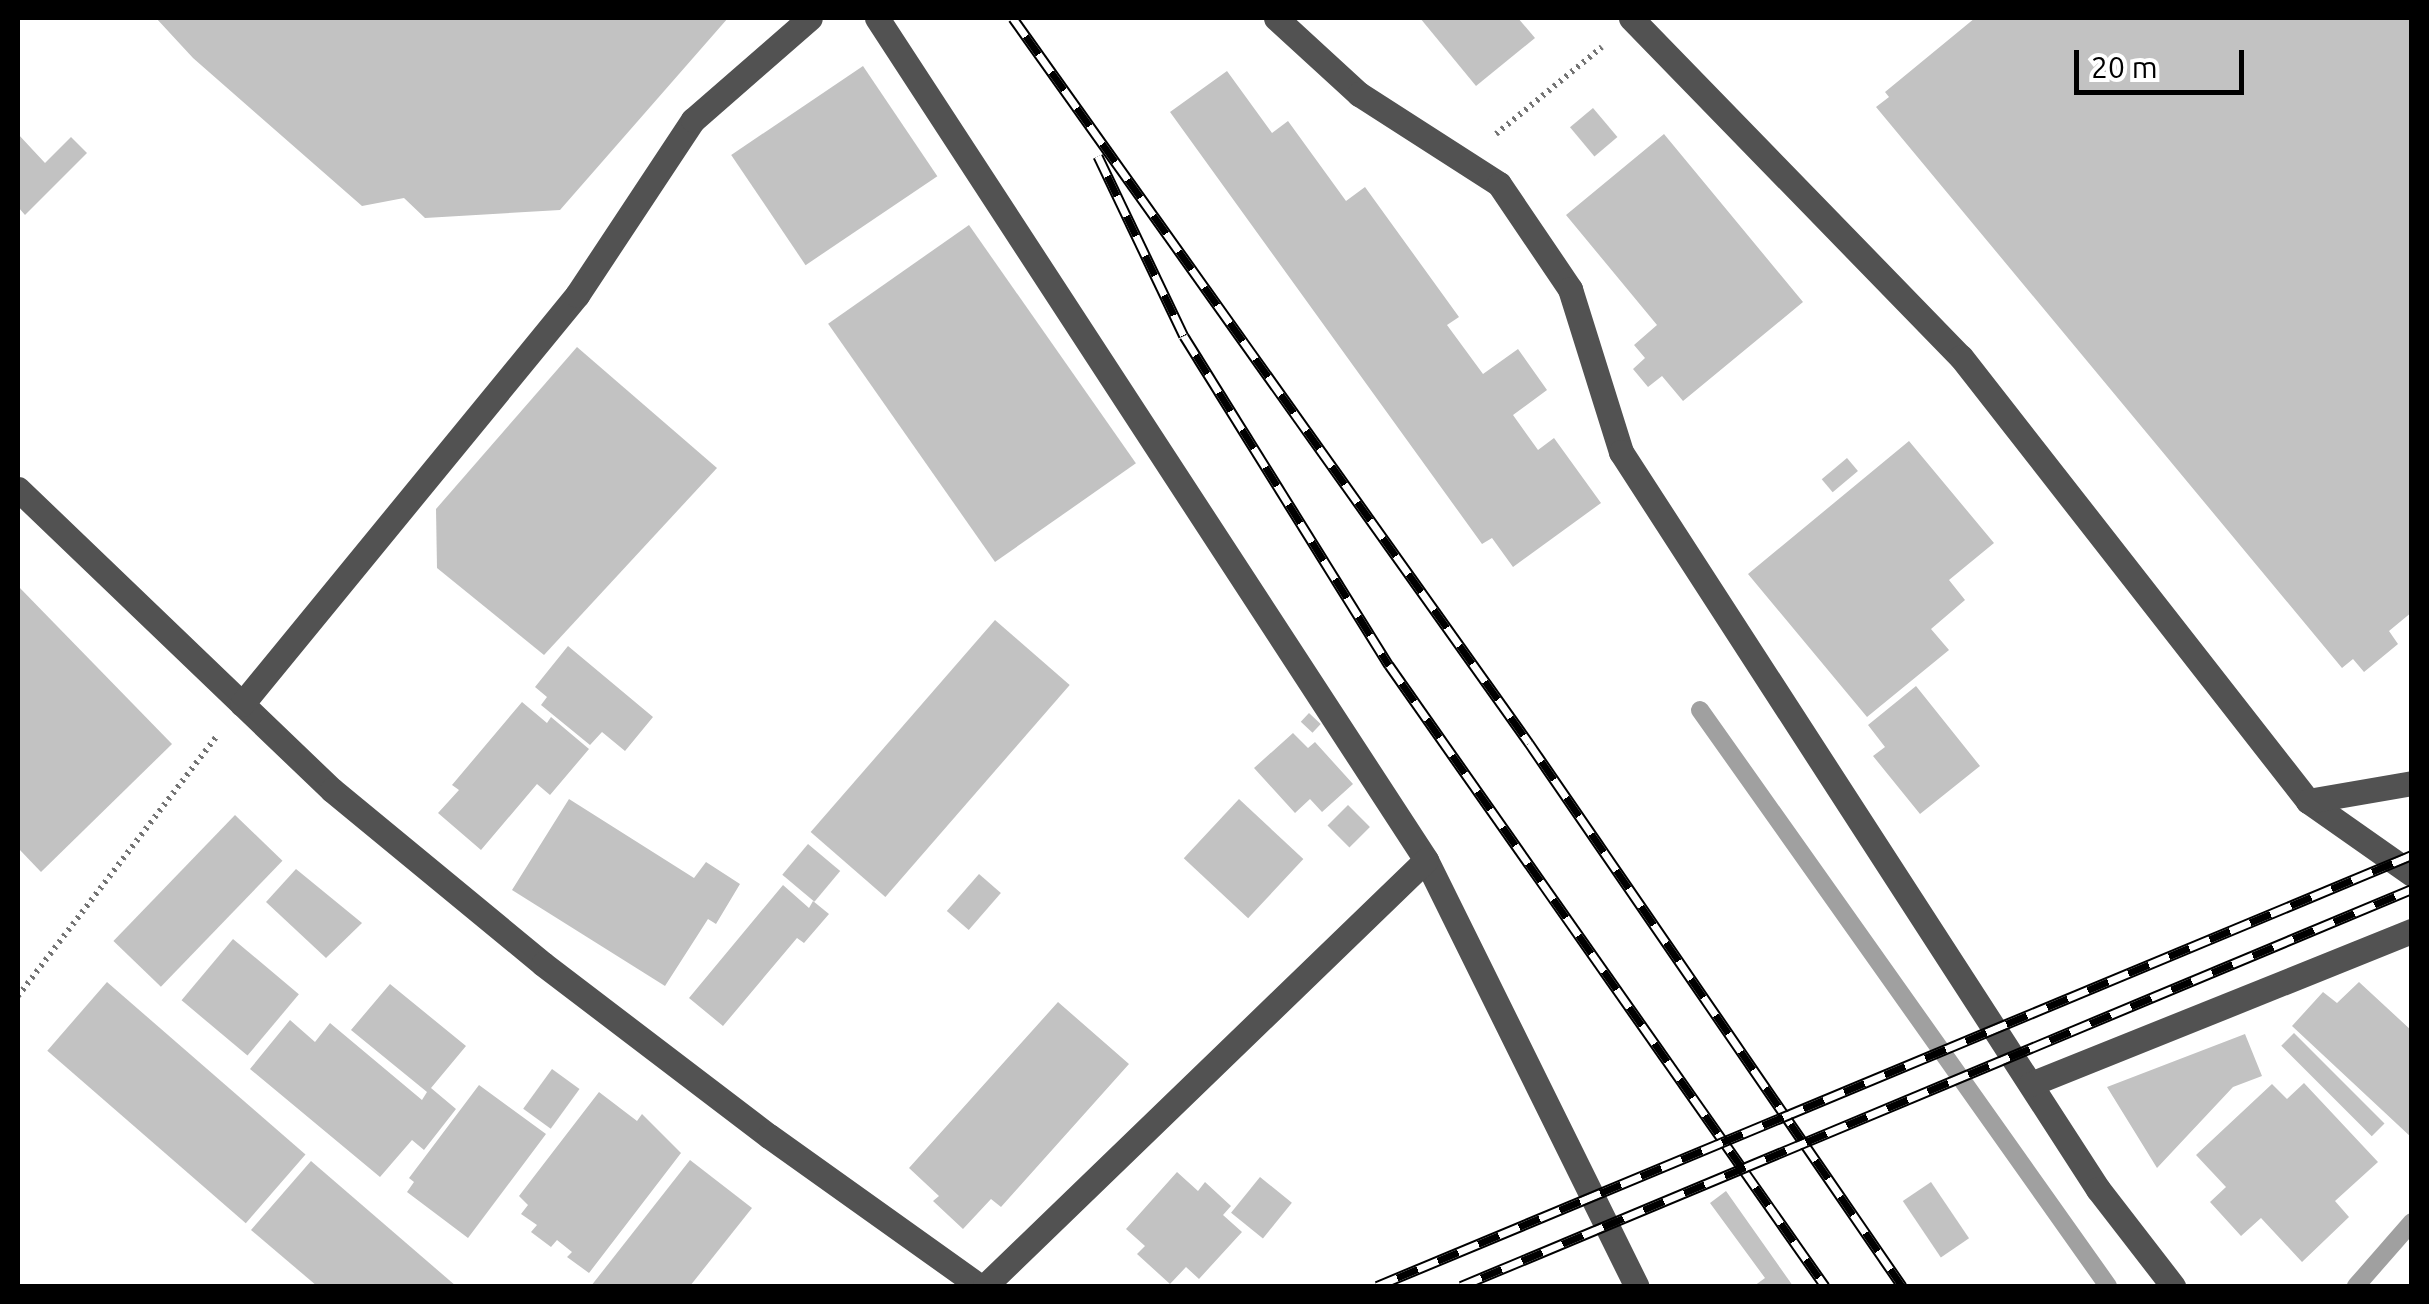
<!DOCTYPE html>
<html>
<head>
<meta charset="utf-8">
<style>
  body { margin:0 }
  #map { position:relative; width:2429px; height:1304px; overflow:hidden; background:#fff; font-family:Ubuntu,sans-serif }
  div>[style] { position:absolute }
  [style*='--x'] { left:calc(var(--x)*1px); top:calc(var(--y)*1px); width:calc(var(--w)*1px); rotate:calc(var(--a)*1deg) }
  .stream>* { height:18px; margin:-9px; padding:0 9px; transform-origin:9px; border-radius:9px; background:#a0a0a0 }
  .building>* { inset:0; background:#c2c2c2; transform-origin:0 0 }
  .path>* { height:6px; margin-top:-3px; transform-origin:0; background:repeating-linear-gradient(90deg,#747474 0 2.5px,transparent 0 7.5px) }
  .minor>* { height:25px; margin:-12.5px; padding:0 12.5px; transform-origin:12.5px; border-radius:12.5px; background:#525252 }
  .rail>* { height:11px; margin-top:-5.5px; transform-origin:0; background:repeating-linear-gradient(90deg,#fff 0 22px,#000 0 44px); box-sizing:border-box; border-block:2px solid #000 }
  span { translate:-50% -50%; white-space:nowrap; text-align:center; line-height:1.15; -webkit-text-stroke:9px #fff; paint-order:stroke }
  .frame { position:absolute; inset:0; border:20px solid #000; pointer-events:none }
  .scale { position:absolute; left:2074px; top:50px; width:170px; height:45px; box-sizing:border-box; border:5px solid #000; border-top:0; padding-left:12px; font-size:30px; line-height:35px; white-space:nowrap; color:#000; -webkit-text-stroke:8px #fff; paint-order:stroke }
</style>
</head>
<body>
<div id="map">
  <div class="stream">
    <i style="--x:1700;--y:710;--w:706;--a:54.69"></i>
    <i style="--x:2356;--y:1286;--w:85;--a:-48.8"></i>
  </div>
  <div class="building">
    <i style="clip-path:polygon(156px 18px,728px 18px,560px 210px,425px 218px,404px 198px,362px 206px,193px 58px)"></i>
    <i style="clip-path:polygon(1420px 18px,1518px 18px,1535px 38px,1476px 86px)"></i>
    <i style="clip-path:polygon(1975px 18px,2412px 18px,2412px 612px,2389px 631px,2398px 644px,2364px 672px,2353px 659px,2342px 668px,1876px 107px,1889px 97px,1885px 92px)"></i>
    <i style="left:863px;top:66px;width:133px;height:159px;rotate:56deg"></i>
    <i style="clip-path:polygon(1227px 71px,1272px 133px,1288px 121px,1346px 201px,1365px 187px,1459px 317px,1447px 325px,1483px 374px,1518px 349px,1547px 390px,1513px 415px,1538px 450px,1554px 438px,1601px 503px,1513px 567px,1492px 538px,1482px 544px,1170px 112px)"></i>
    <i style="left:1593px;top:108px;width:38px;height:30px;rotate:50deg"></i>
    <i style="clip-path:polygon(18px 134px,45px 163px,71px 137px,87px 153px,25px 215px,18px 207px)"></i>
    <i style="clip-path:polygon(1664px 134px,1803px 302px,1683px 401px,1662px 376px,1648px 387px,1633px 369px,1645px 358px,1634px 345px,1657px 325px,1566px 215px)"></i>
    <i style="left:969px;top:225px;width:291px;height:172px;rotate:55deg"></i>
    <i style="clip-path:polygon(577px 347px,717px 468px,544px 655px,437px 568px,436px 509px)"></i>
    <i style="clip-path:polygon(1909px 441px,1994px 543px,1949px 580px,1965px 600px,1931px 629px,1949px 650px,1867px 717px,1748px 574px)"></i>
    <i style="left:1847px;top:458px;width:17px;height:33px;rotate:50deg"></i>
    <i style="clip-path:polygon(18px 586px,172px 744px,41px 872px,18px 848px)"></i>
    <i style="left:995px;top:620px;width:99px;height:281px;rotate:41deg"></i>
    <i style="clip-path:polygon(568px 646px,653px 717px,625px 751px,602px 732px,590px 745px,541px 705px,547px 697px,535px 687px)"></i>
    <i style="clip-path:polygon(1916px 686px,1980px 766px,1920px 814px,1873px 756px,1885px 747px,1868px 725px)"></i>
    <i style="clip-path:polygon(522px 702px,547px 723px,551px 717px,589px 749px,550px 795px,537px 784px,481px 850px,438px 813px,459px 790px,452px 785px)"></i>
    <i style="left:1309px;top:713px;width:16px;height:12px;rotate:43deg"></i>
    <i style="clip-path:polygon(1293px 733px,1308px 748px,1315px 742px,1353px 784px,1322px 812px,1310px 799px,1295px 813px,1254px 768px)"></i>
    <i style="clip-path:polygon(569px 799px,694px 878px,706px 862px,740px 884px,716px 924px,708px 919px,665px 986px,512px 890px)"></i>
    <i style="left:1239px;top:799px;width:88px;height:81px;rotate:43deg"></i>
    <i style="left:1348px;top:805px;width:31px;height:29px;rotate:45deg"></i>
    <i style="left:235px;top:815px;width:66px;height:175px;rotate:44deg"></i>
    <i style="left:808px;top:844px;width:42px;height:40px;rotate:40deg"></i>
    <i style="clip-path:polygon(296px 869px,362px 923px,326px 958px,266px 902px)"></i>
    <i style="left:979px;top:874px;width:29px;height:49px;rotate:41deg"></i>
    <i style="clip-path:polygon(783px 885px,809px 908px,813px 901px,829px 914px,804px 943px,797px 938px,723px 1026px,689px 998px)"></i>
    <i style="left:233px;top:939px;width:86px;height:80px;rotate:40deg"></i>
    <i style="left:107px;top:982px;width:263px;height:91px;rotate:41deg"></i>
    <i style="clip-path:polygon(2359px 982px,2412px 1031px,2412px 1138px,2292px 1026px,2323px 992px,2337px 1003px)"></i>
    <i style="clip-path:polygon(390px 984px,466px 1046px,431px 1088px,456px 1109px,424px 1150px,412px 1140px,380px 1177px,250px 1069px,290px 1020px,315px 1042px,330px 1023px,422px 1100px,427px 1092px,351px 1030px)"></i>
    <i style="clip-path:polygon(1058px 1002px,1129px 1064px,1001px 1207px,991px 1199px,963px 1229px,933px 1201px,939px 1196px,909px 1168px)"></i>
    <i style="left:2294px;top:1033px;width:128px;height:18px;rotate:45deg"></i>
    <i style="clip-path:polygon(2245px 1034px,2262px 1076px,2233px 1087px,2157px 1168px,2107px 1087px)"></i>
    <i style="left:552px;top:1069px;width:34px;height:49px;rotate:36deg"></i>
    <i style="clip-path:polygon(2304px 1083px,2378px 1162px,2335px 1201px,2349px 1217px,2302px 1262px,2261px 1218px,2241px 1236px,2210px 1202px,2226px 1187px,2196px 1155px,2272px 1084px,2287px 1099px)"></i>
    <i style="clip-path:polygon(479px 1085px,546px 1134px,468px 1238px,407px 1192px,414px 1182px,409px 1178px)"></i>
    <i style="clip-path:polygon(599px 1092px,637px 1121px,642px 1114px,681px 1153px,589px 1273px,567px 1257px,572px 1252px,557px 1240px,551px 1247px,531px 1232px,537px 1225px,521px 1214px,528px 1205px,519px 1196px)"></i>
    <i style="clip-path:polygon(690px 1160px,752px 1208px,690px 1286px,591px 1286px)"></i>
    <i style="clip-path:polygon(311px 1161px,456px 1286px,317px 1286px,251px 1230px)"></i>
    <i style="clip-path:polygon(1177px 1172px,1198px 1191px,1205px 1182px,1231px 1206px,1223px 1215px,1242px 1232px,1199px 1279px,1186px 1267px,1170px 1284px,1137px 1254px,1145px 1246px,1126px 1229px)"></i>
    <i style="left:1260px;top:1177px;width:41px;height:46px;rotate:39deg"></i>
    <i style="left:1931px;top:1182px;width:68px;height:34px;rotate:56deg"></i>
    <i style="clip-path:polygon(1726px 1191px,1793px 1286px,1754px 1286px,1765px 1278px,1710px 1203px)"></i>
  </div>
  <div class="path">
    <i style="--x:1496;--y:134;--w:137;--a:-39.4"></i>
    <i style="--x:18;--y:996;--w:327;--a:-52.6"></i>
  </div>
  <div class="minor">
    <i style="--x:877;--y:18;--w:1005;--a:56.89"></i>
    <i style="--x:1426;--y:860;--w:475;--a:63.7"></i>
    <i style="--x:1276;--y:18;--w:113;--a:42.5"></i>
    <i style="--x:1359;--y:94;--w:166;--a:32.7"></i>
    <i style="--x:1499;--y:184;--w:127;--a:55.9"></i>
    <i style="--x:1570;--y:289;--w:171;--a:72.6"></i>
    <i style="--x:1621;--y:452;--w:878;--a:57.09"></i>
    <i style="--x:2098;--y:1189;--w:123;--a:52.3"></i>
    <i style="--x:1631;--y:18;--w:473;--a:45.8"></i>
    <i style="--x:1961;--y:357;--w:564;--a:51.99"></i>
    <i style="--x:2308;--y:801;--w:127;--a:35.1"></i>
    <i style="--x:18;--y:489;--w:435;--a:43.8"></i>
    <i style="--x:332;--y:790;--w:273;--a:39.5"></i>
    <i style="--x:543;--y:964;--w:284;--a:37.3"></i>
    <i style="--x:769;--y:1136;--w:258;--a:35.5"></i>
    <i style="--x:242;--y:704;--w:529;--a:-50.68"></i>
    <i style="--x:577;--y:295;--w:210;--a:-56.5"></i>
    <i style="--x:693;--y:120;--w:155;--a:-41.1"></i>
    <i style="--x:2308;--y:801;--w:106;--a:-9.8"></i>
    <i style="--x:2031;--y:1084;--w:411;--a:-21.9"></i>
    <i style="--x:985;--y:1286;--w:613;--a:-44.01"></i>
  </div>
  <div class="rail">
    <i style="--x:1013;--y:18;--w:890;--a:54.56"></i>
    <i style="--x:1529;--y:743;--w:659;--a:55.51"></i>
    <i style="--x:1098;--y:156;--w:199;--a:64.5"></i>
    <i style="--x:1184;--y:336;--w:388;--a:58.1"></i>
    <i style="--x:1389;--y:665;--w:759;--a:54.93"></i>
    <i style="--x:1377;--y:1286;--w:1121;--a:-22.61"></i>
    <i style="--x:1461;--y:1286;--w:1031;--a:-22.66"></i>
  </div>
  <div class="frame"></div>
  <div class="scale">20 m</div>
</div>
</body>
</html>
